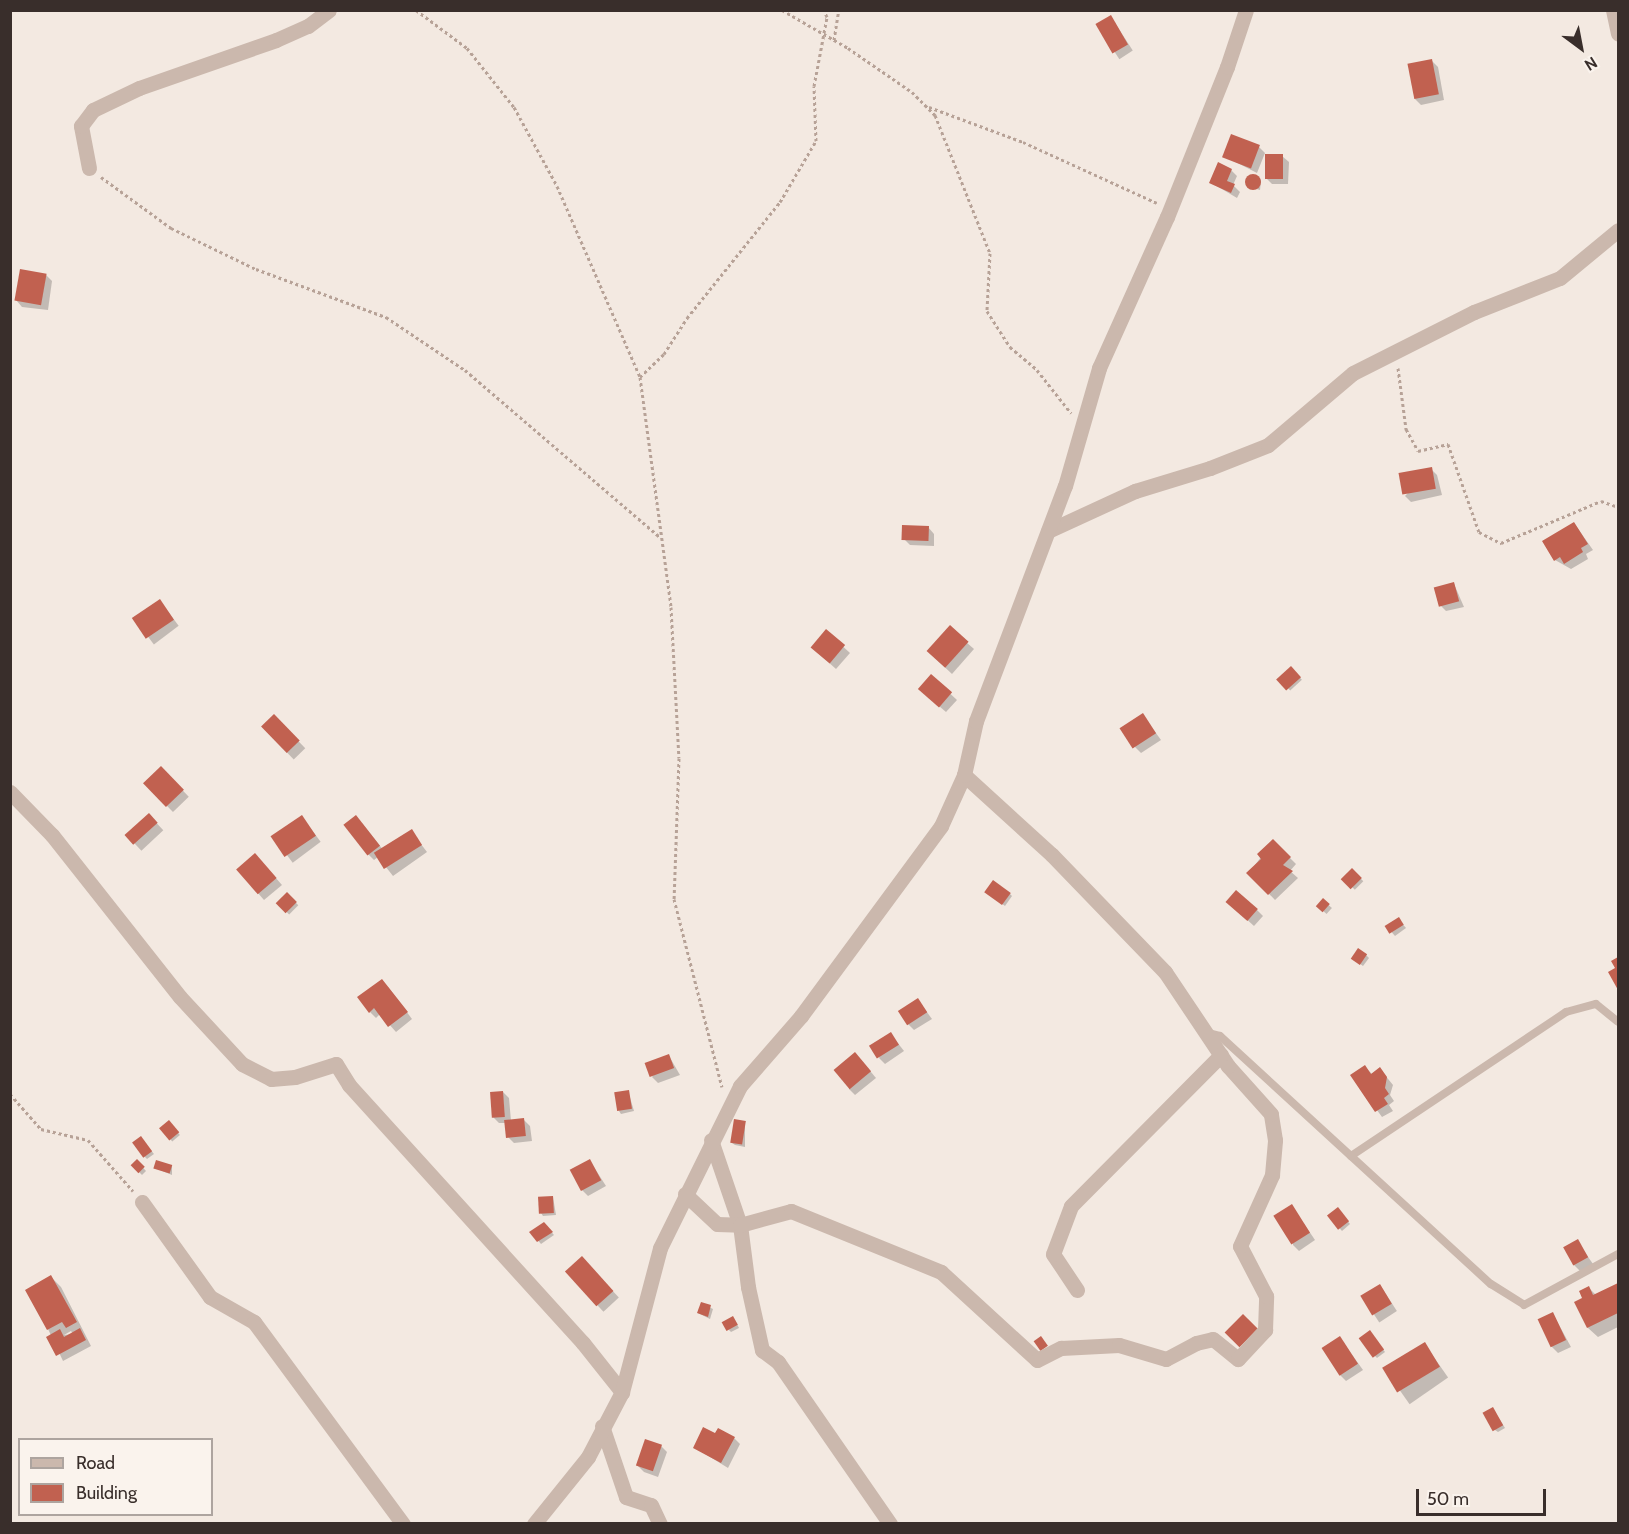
<!DOCTYPE html>
<html>
<head>
<meta charset="utf-8">
<style>
  body { margin:0 }
  #map { position:relative; width:1629px; height:1534px; overflow:hidden; background:#f3e9e1; font-family:Cabin,sans-serif }
  div>[style] { position:absolute }
  [style*='--x'] { left:calc(var(--x)*1px); top:calc(var(--y)*1px); width:calc(var(--w)*1px); rotate:calc(var(--a)*1deg) }
  .shadow>* { inset:0; background:#0003; transform-origin:0 0 }
  .building>* { inset:0; background:#c16150; transform-origin:0 0 }
  .round { border-radius:50% }
  .path>* { height:3px; margin-top:-1.5px; transform-origin:0; background:repeating-linear-gradient(90deg,#b7a297 0 3px,transparent 0 6px) }
  .lane>* { height:8px; margin:-4px; padding:0 4px; transform-origin:4px; border-radius:4px; background:#cbb8ad }
  .street>* { height:15px; margin:-7.5px; padding:0 7.5px; transform-origin:7.5px; border-radius:7.5px; background:#cbb8ad }
  span { translate:-50% -50%; white-space:nowrap; text-align:center; line-height:1.15; -webkit-text-stroke:5px #faf3ed; paint-order:stroke }
  .frame { position:absolute; inset:0; border:12px solid #392e2b; pointer-events:none }
  .legend { position:absolute; left:18px; top:1438px; width:195px; height:78px; box-sizing:border-box; background:#faf3ed; border:2px solid #ada49f; margin:0; padding:8px 10px; list-style:none; font-size:18px; color:#392e2b }
  .legend li { display:flex; align-items:center; gap:12px; height:30px }
  .legend b { width:30px; border:2px solid #ada49f }
  .north { position:absolute; left:1551px; top:18px; width:60px; height:60px; -webkit-text-stroke:4px #faf3ed; paint-order:stroke; rotate:148deg; font-size:16px; font-weight:700; line-height:24px; text-align:center; color:#392e2b }
  .north::after { content:''; display:block; margin:auto; width:21px; height:27px; background:#392e2b; clip-path:polygon(50% 0,100% 100%,50% 72%,0 100%) }
  .scale { position:absolute; left:1416px; top:1489px; width:130px; height:27px; box-sizing:border-box; border:3px solid #392e2b; border-top:0; padding-left:8px; font-size:18px; line-height:21px; white-space:nowrap; color:#392e2b; -webkit-text-stroke:4px #faf3ed; paint-order:stroke }
</style>
</head>
<body>
<div id="map">
  <div class="shadow">
    <i style="left:1111px;top:17px;width:40px;height:16px;rotate:57deg"></i>
    <i style="clip-path:polygon(1432px 61px,1438px 67px,1444px 100px,1421px 105px,1415px 99px)"></i>
    <i style="clip-path:polygon(1259px 147px,1265px 153px,1257px 173px,1224px 156px)"></i>
    <i style="clip-path:polygon(1282px 156px,1289px 162px,1288px 184px,1272px 184px,1266px 178px)"></i>
    <i style="clip-path:polygon(1231px 170px,1237px 176px,1233px 185px,1240px 192px,1237px 198px,1210px 182px)"></i>
    <i style="clip-path:polygon(1249px 178px,1261px 180px,1260px 190px,1250px 187px)"></i>
    <i style="clip-path:polygon(46px 275px,52px 281px,48px 310px,22px 307px,16px 300px)"></i>
    <i style="clip-path:polygon(1431px 469px,1437px 475px,1442px 495px,1411px 502px,1405px 496px)"></i>
    <i style="clip-path:polygon(1574px 523px,1593px 550px,1586px 554px,1588px 559px,1571px 569px,1555px 560px)"></i>
    <i style="clip-path:polygon(928px 527px,934px 534px,934px 546px,910px 545px,904px 539px)"></i>
    <i style="clip-path:polygon(1454px 584px,1464px 607px,1446px 611px,1440px 605px)"></i>
    <i style="left:160px;top:601px;width:31px;height:31px;rotate:53deg"></i>
    <i style="clip-path:polygon(950px 628px,974px 649px,952px 674px,935px 658px)"></i>
    <i style="clip-path:polygon(826px 631px,850px 653px,836px 669px,818px 653px)"></i>
    <i style="left:1291px;top:668px;width:16px;height:16px;rotate:47deg"></i>
    <i style="clip-path:polygon(931px 676px,957px 700px,946px 712px,926px 695px)"></i>
    <i style="clip-path:polygon(1143px 715px,1161px 740px,1141px 753px,1135px 747px)"></i>
    <i style="left:274px;top:716px;width:45px;height:16px;rotate:46deg"></i>
    <i style="left:161px;top:768px;width:40px;height:22px;rotate:46deg"></i>
    <i style="left:149px;top:815px;width:21px;height:30px;rotate:47deg"></i>
    <i style="left:302px;top:817px;width:31px;height:35px;rotate:53deg"></i>
    <i style="clip-path:polygon(362px 823px,384px 851px,411px 831px,427px 852px,393px 876px,378px 857px,374px 860px,368px 854px,346px 825px)"></i>
    <i style="clip-path:polygon(1273px 841px,1296px 864px,1290px 871px,1298px 878px,1275px 900px,1249px 873px)"></i>
    <i style="clip-path:polygon(261px 861px,282px 885px,264px 900px,238px 870px)"></i>
    <i style="left:1352px;top:870px;width:16px;height:12px;rotate:45deg"></i>
    <i style="left:287px;top:894px;width:16px;height:13px;rotate:45deg"></i>
    <i style="clip-path:polygon(989px 894px,1010px 894px,1012px 896px,1005px 906px)"></i>
    <i style="left:1323px;top:900px;width:12px;height:8px;rotate:42deg"></i>
    <i style="clip-path:polygon(1233px 907px,1257px 910px,1263px 916px,1254px 926px)"></i>
    <i style="clip-path:polygon(1401px 922px,1406px 928px,1395px 936px,1388px 928px)"></i>
    <i style="clip-path:polygon(1366px 955px,1369px 958px,1363px 966px,1356px 961px)"></i>
    <i style="clip-path:polygon(388px 987px,412px 1019px,396px 1032px,380px 1014px,376px 1018px,370px 1012px)"></i>
    <i style="clip-path:polygon(918px 1000px,932px 1019px,914px 1030px,908px 1024px)"></i>
    <i style="clip-path:polygon(890px 1033px,904px 1051px,885px 1064px,879px 1058px)"></i>
    <i style="clip-path:polygon(669px 1056px,680px 1075px,658px 1083px,652px 1077px)"></i>
    <i style="clip-path:polygon(861px 1060px,876px 1078px,855px 1095px,849px 1089px)"></i>
    <i style="clip-path:polygon(1365px 1067px,1372px 1074px,1380px 1069px,1393px 1085px,1390px 1095px,1394px 1101px,1389px 1105px,1393px 1111px,1382px 1117px,1352px 1076px)"></i>
    <i style="clip-path:polygon(628px 1091px,634px 1111px,621px 1114px,619px 1111px)"></i>
    <i style="clip-path:polygon(503px 1092px,509px 1098px,511px 1121px,524px 1120px,530px 1126px,532px 1141px,514px 1143px,508px 1137px,506px 1123px,499px 1123px,493px 1117px)"></i>
    <i style="left:169px;top:1122px;width:17px;height:10px;rotate:50deg"></i>
    <i style="clip-path:polygon(745px 1122px,745px 1147px,735px 1145px,732px 1143px)"></i>
    <i style="clip-path:polygon(143px 1141px,154px 1154px,147px 1159px,145px 1157px)"></i>
    <i style="clip-path:polygon(137px 1161px,146px 1171px,142px 1175px,133px 1166px)"></i>
    <i style="clip-path:polygon(590px 1161px,606px 1186px,588px 1196px,582px 1190px)"></i>
    <i style="clip-path:polygon(172px 1166px,172px 1175px,155px 1168px)"></i>
    <i style="clip-path:polygon(553px 1197px,556px 1215px,543px 1216px,541px 1213px)"></i>
    <i style="clip-path:polygon(1292px 1206px,1315px 1240px,1299px 1251px,1293px 1245px)"></i>
    <i style="clip-path:polygon(1340px 1212px,1350px 1224px,1342px 1231px,1329px 1216px)"></i>
    <i style="clip-path:polygon(544px 1224px,554px 1235px,541px 1244px,531px 1232px)"></i>
    <i style="clip-path:polygon(1577px 1241px,1593px 1264px,1580px 1271px,1574px 1265px)"></i>
    <i style="left:582px;top:1258px;width:54px;height:21px;rotate:47deg"></i>
    <i style="clip-path:polygon(evenodd,51px 1277px,61px 1287px,91px 1346px,63px 1361px,48px 1329px,51px 1277px,71px 1331px,73px 1334px,64px 1335px,71px 1331px)"></i>
    <i style="clip-path:polygon(1618px 1284px,1618px 1327px,1598px 1337px,1588px 1328px,1576px 1302px,1584px 1299px,1589px 1288px,1596px 1295px)"></i>
    <i style="left:1380px;top:1285px;width:31px;height:21px;rotate:57deg"></i>
    <i style="clip-path:polygon(702px 1304px,713px 1309px,710px 1319px,698px 1313px)"></i>
    <i style="clip-path:polygon(1553px 1314px,1571px 1347px,1558px 1353px,1552px 1347px)"></i>
    <i style="clip-path:polygon(735px 1320px,739px 1328px,731px 1332px,729px 1330px)"></i>
    <i style="clip-path:polygon(1372px 1334px,1385px 1352px,1377px 1358px,1375px 1356px)"></i>
    <i style="clip-path:polygon(1340px 1338px,1363px 1370px,1346px 1381px,1340px 1375px)"></i>
    <i style="left:1424px;top:1343px;width:42px;height:47px;rotate:55deg"></i>
    <i style="clip-path:polygon(1495px 1412px,1505px 1428px,1498px 1432px,1495px 1430px)"></i>
    <i style="clip-path:polygon(716px 1435px,734px 1438px,740px 1444px,728px 1468px,694px 1447px)"></i>
    <i style="clip-path:polygon(661px 1446px,667px 1452px,658px 1477px,644px 1472px,638px 1466px)"></i>
  </div>
  <div class="building">
    <i style="left:1111px;top:15px;width:34px;height:18px;rotate:60deg"></i>
    <i style="left:1432px;top:59px;width:36px;height:25px;rotate:79deg"></i>
    <i style="left:1231px;top:134px;width:31px;height:25px;rotate:21deg"></i>
    <i style="left:1265px;top:154px;width:18px;height:25px"></i>
    <i style="clip-path:polygon(1218px 162px,1232px 169px,1227px 181px,1235px 184px,1231px 193px,1209px 183px)"></i>
    <i class="round" style="left:1245px;top:174px;width:16px;height:16px"></i>
    <i style="left:20px;top:269px;width:27px;height:32px;rotate:10deg"></i>
    <i style="left:1432px;top:467px;width:22px;height:34px;rotate:80deg"></i>
    <i style="clip-path:polygon(1574px 522px,1588px 544px,1581px 548px,1583px 552px,1564px 564px,1560px 557px,1554px 561px,1542px 541px)"></i>
    <i style="left:902px;top:525px;width:27px;height:15px;rotate:2deg"></i>
    <i style="left:1454px;top:582px;width:20px;height:21px;rotate:75deg"></i>
    <i style="left:160px;top:599px;width:25px;height:34px;rotate:56deg"></i>
    <i style="left:950px;top:625px;width:25px;height:35px;rotate:42deg"></i>
    <i style="left:826px;top:629px;width:25px;height:24px;rotate:40deg"></i>
    <i style="left:1291px;top:666px;width:15px;height:20px;rotate:48deg"></i>
    <i style="left:931px;top:674px;width:28px;height:20px;rotate:41deg"></i>
    <i style="left:1143px;top:713px;width:24px;height:28px;rotate:57deg"></i>
    <i style="left:274px;top:714px;width:37px;height:18px;rotate:46deg"></i>
    <i style="left:161px;top:766px;width:33px;height:25px;rotate:46deg"></i>
    <i style="left:149px;top:813px;width:13px;height:33px;rotate:48deg"></i>
    <i style="left:302px;top:815px;width:25px;height:38px;rotate:56deg"></i>
    <i style="left:356px;top:815px;width:39px;height:16px;rotate:52deg"></i>
    <i style="left:412px;top:829px;width:19px;height:45px;rotate:58deg"></i>
    <i style="clip-path:polygon(1273px 839px,1291px 857px,1283px 865px,1293px 871px,1268px 895px,1246px 873px,1261px 859px,1257px 854px)"></i>
    <i style="left:255px;top:853px;width:33px;height:25px;rotate:49deg"></i>
    <i style="left:1352px;top:868px;width:14px;height:16px;rotate:45deg"></i>
    <i style="left:993px;top:880px;width:22px;height:15px;rotate:36deg"></i>
    <i style="left:1236px;top:890px;width:29px;height:16px;rotate:41deg"></i>
    <i style="left:287px;top:892px;width:14px;height:16px;rotate:45deg"></i>
    <i style="left:1323px;top:898px;width:9px;height:11px;rotate:41deg"></i>
    <i style="left:1399px;top:917px;width:9px;height:17px;rotate:58deg"></i>
    <i style="left:1358px;top:948px;width:11px;height:13px;rotate:34deg"></i>
    <i style="clip-path:polygon(1618px 957px,1618px 990px,1608px 972px,1615px 968px,1611px 961px)"></i>
    <i style="clip-path:polygon(382px 979px,408px 1012px,388px 1027px,374px 1008px,369px 1013px,357px 997px)"></i>
    <i style="left:918px;top:998px;width:17px;height:24px;rotate:57deg"></i>
    <i style="left:891px;top:1032px;width:15px;height:26px;rotate:58deg"></i>
    <i style="left:855px;top:1052px;width:25px;height:28px;rotate:50deg"></i>
    <i style="left:669px;top:1054px;width:15px;height:26px;rotate:70deg"></i>
    <i style="clip-path:polygon(1365px 1065px,1371px 1074px,1380px 1067px,1387px 1077px,1385px 1088px,1389px 1094px,1384px 1098px,1388px 1104px,1375px 1112px,1350px 1075px)"></i>
    <i style="left:629px;top:1090px;width:19px;height:15px;rotate:81deg"></i>
    <i style="left:503px;top:1091px;width:26px;height:13px;rotate:86deg"></i>
    <i style="left:524px;top:1118px;width:18px;height:20px;rotate:84deg"></i>
    <i style="left:734px;top:1119px;width:12px;height:24px;rotate:9deg"></i>
    <i style="left:169px;top:1120px;width:16px;height:13px;rotate:50deg"></i>
    <i style="left:141px;top:1136px;width:19px;height:11px;rotate:54deg"></i>
    <i style="left:137px;top:1159px;width:11px;height:9px;rotate:45deg"></i>
    <i style="left:590px;top:1159px;width:24px;height:23px;rotate:62deg"></i>
    <i style="left:156px;top:1160px;width:17px;height:9px;rotate:17deg"></i>
    <i style="left:553px;top:1196px;width:17px;height:15px;rotate:87deg"></i>
    <i style="left:1292px;top:1204px;width:34px;height:22px;rotate:58deg"></i>
    <i style="left:1338px;top:1207px;width:18px;height:14px;rotate:52deg"></i>
    <i style="clip-path:polygon(544px 1222px,553px 1232px,537px 1242px,529px 1232px)"></i>
    <i style="left:1578px;top:1239px;width:21px;height:17px;rotate:61deg"></i>
    <i style="left:582px;top:1256px;width:47px;height:23px;rotate:48deg"></i>
    <i style="clip-path:polygon(51px 1275px,77px 1322px,66px 1328px,62px 1322px,47px 1330px,25px 1290px)"></i>
    <i style="clip-path:polygon(1618px 1283px,1618px 1313px,1587px 1328px,1574px 1302px,1582px 1298px,1579px 1291px,1589px 1286px,1593px 1295px)"></i>
    <i style="left:1380px;top:1284px;width:23px;height:23px;rotate:59deg"></i>
    <i style="clip-path:polygon(701px 1302px,711px 1305px,708px 1317px,697px 1313px)"></i>
    <i style="left:1553px;top:1312px;width:31px;height:17px;rotate:65deg"></i>
    <i style="left:1243px;top:1314px;width:21px;height:26px;rotate:45deg"></i>
    <i style="left:733px;top:1316px;width:10px;height:13px;rotate:61deg"></i>
    <i style="clip-path:polygon(80px 1328px,86px 1340px,56px 1356px,46px 1337px,60px 1329px,64px 1337px)"></i>
    <i style="left:1370px;top:1330px;width:24px;height:14px;rotate:54deg"></i>
    <i style="left:1041px;top:1336px;width:12px;height:9px;rotate:55deg"></i>
    <i style="left:1340px;top:1336px;width:33px;height:22px;rotate:57deg"></i>
    <i style="left:1425px;top:1342px;width:29px;height:50px;rotate:59deg"></i>
    <i style="left:1493px;top:1407px;width:21px;height:12px;rotate:61deg"></i>
    <i style="clip-path:polygon(703px 1427px,715px 1433px,718px 1428px,735px 1437px,721px 1463px,693px 1448px)"></i>
    <i style="left:645px;top:1439px;width:18px;height:28px;rotate:19deg"></i>
  </div>
  <div class="path">
    <i style="--x:416;--y:10;--w:64;--a:36.7"></i>
    <i style="--x:467;--y:48;--w:75;--a:51.5"></i>
    <i style="--x:514;--y:107;--w:90;--a:61.4"></i>
    <i style="--x:557;--y:186;--w:208;--a:66.5"></i>
    <i style="--x:640;--y:377;--w:232;--a:82.3"></i>
    <i style="--x:671;--y:607;--w:151;--a:87"></i>
    <i style="--x:679;--y:758;--w:141;--a:92"></i>
    <i style="--x:674;--y:899;--w:194;--a:75.7"></i>
    <i style="--x:782;--y:10;--w:76;--a:29.9"></i>
    <i style="--x:848;--y:48;--w:78;--a:34.5"></i>
    <i style="--x:912;--y:92;--w:33;--a:45"></i>
    <i style="--x:935;--y:115;--w:149;--a:68.3"></i>
    <i style="--x:990;--y:253;--w:58;--a:93"></i>
    <i style="--x:987;--y:311;--w:43;--a:57.4"></i>
    <i style="--x:1010;--y:347;--w:35;--a:40"></i>
    <i style="--x:1037;--y:370;--w:55;--a:51.7"></i>
    <i style="--x:834;--y:40;--w:30;--a:-81"></i>
    <i style="--x:929;--y:107;--w:100;--a:20.4"></i>
    <i style="--x:1023;--y:142;--w:147;--a:24.5"></i>
    <i style="--x:101;--y:177;--w:87;--a:36.1"></i>
    <i style="--x:171;--y:228;--w:94;--a:25.8"></i>
    <i style="--x:256;--y:269;--w:139;--a:20.3"></i>
    <i style="--x:386;--y:317;--w:95;--a:33.9"></i>
    <i style="--x:465;--y:370;--w:257;--a:40.6"></i>
    <i style="--x:1398;--y:368;--w:62;--a:82.5"></i>
    <i style="--x:1406;--y:429;--w:25;--a:61"></i>
    <i style="--x:1418;--y:451;--w:31;--a:-13"></i>
    <i style="--x:1448;--y:444;--w:93;--a:70.6"></i>
    <i style="--x:1479;--y:532;--w:25;--a:27"></i>
    <i style="--x:1501;--y:543;--w:108;--a:-22.8"></i>
    <i style="--x:1601;--y:501;--w:18;--a:19"></i>
    <i style="--x:640;--y:377;--w:33;--a:-44"></i>
    <i style="--x:664;--y:354;--w:43;--a:-57.4"></i>
    <i style="--x:687;--y:318;--w:149;--a:-51.3"></i>
    <i style="--x:780;--y:202;--w:71;--a:-59.5"></i>
    <i style="--x:816;--y:141;--w:55;--a:-92.1"></i>
    <i style="--x:814;--y:86;--w:70;--a:-79.3"></i>
    <i style="--x:827;--y:17;--w:8;--a:-113"></i>
    <i style="--x:10;--y:1094;--w:47;--a:48.5"></i>
    <i style="--x:41;--y:1129;--w:48;--a:13.2"></i>
    <i style="--x:88;--y:1140;--w:68;--a:48.6"></i>
  </div>
  <div class="lane">
    <i style="--x:1208;--y:1033;--w:12;--a:14"></i>
    <i style="--x:1220;--y:1036;--w:367;--a:42.5"></i>
    <i style="--x:1491;--y:1284;--w:39;--a:32"></i>
    <i style="--x:1524;--y:1305;--w:107;--a:-28.5"></i>
    <i style="--x:1351;--y:1156;--w:259;--a:-33.8"></i>
    <i style="--x:1566;--y:1012;--w:31;--a:-15"></i>
    <i style="--x:1596;--y:1004;--w:28;--a:39"></i>
  </div>
  <div class="street">
    <i style="--x:1613;--y:10;--w:24;--a:78"></i>
    <i style="--x:89;--y:168;--w:43;--a:-100.8"></i>
    <i style="--x:81;--y:126;--w:20;--a:-53"></i>
    <i style="--x:93;--y:110;--w:51;--a:-25.6"></i>
    <i style="--x:139;--y:88;--w:145;--a:-19.3"></i>
    <i style="--x:276;--y:40;--w:35;--a:-24"></i>
    <i style="--x:308;--y:26;--w:26;--a:-37"></i>
    <i style="--x:1048;--y:531;--w:96;--a:-24.7"></i>
    <i style="--x:1135;--y:491;--w:78;--a:-17"></i>
    <i style="--x:1210;--y:468;--w:62;--a:-21.6"></i>
    <i style="--x:1268;--y:445;--w:111;--a:-40.3"></i>
    <i style="--x:1353;--y:373;--w:136;--a:-26.8"></i>
    <i style="--x:1474;--y:312;--w:92;--a:-21.6"></i>
    <i style="--x:1560;--y:278;--w:75;--a:-39.6"></i>
    <i style="--x:10;--y:792;--w:60;--a:45.7"></i>
    <i style="--x:52;--y:835;--w:206;--a:51.7"></i>
    <i style="--x:180;--y:997;--w:91;--a:47.2"></i>
    <i style="--x:242;--y:1064;--w:33;--a:27"></i>
    <i style="--x:271;--y:1079;--w:24;--a:-5"></i>
    <i style="--x:295;--y:1077;--w:43;--a:-17.6"></i>
    <i style="--x:336;--y:1064;--w:25;--a:58"></i>
    <i style="--x:349;--y:1085;--w:348;--a:47.8"></i>
    <i style="--x:583;--y:1343;--w:63;--a:51.5"></i>
    <i style="--x:711;--y:1140;--w:90;--a:71.2"></i>
    <i style="--x:740;--y:1225;--w:63;--a:82.6"></i>
    <i style="--x:748;--y:1287;--w:65;--a:77.5"></i>
    <i style="--x:762;--y:1350;--w:20;--a:37"></i>
    <i style="--x:778;--y:1362;--w:197;--a:55.3"></i>
    <i style="--x:685;--y:1194;--w:44;--a:43.2"></i>
    <i style="--x:717;--y:1224;--w:23;--a:2"></i>
    <i style="--x:740;--y:1225;--w:53;--a:-15.4"></i>
    <i style="--x:791;--y:1211;--w:162;--a:22.1"></i>
    <i style="--x:941;--y:1272;--w:130;--a:42.5"></i>
    <i style="--x:1037;--y:1360;--w:27;--a:-27"></i>
    <i style="--x:1061;--y:1348;--w:58;--a:-3"></i>
    <i style="--x:1119;--y:1345;--w:49;--a:16.6"></i>
    <i style="--x:1166;--y:1359;--w:34;--a:-28"></i>
    <i style="--x:1196;--y:1343;--w:17;--a:-13"></i>
    <i style="--x:1213;--y:1339;--w:32;--a:39"></i>
    <i style="--x:1238;--y:1359;--w:40;--a:-47"></i>
    <i style="--x:1265;--y:1330;--w:34;--a:-88"></i>
    <i style="--x:1266;--y:1296;--w:56;--a:-117.5"></i>
    <i style="--x:1240;--y:1246;--w:78;--a:-65.7"></i>
    <i style="--x:1272;--y:1175;--w:35;--a:-85"></i>
    <i style="--x:1275;--y:1140;--w:26;--a:-99"></i>
    <i style="--x:1271;--y:1114;--w:64;--a:-131.9"></i>
    <i style="--x:1228;--y:1066;--w:113;--a:-123.8"></i>
    <i style="--x:1165;--y:972;--w:163;--a:-134"></i>
    <i style="--x:1052;--y:855;--w:119;--a:-137.7"></i>
    <i style="--x:142;--y:1202;--w:117;--a:54.4"></i>
    <i style="--x:210;--y:1297;--w:51;--a:29.6"></i>
    <i style="--x:254;--y:1322;--w:251;--a:53.6"></i>
    <i style="--x:1077;--y:1290;--w:43;--a:-123.7"></i>
    <i style="--x:1053;--y:1254;--w:51;--a:-69.4"></i>
    <i style="--x:1071;--y:1206;--w:213;--a:-45.2"></i>
    <i style="--x:602;--y:1426;--w:75;--a:71.3"></i>
    <i style="--x:626;--y:1497;--w:26;--a:18"></i>
    <i style="--x:651;--y:1505;--w:21;--a:65"></i>
    <i style="--x:534;--y:1524;--w:86;--a:-51.1"></i>
    <i style="--x:588;--y:1457;--w:73;--a:-62.4"></i>
    <i style="--x:622;--y:1392;--w:149;--a:-75.2"></i>
    <i style="--x:660;--y:1248;--w:181;--a:-63.7"></i>
    <i style="--x:740;--y:1086;--w:93;--a:-48.9"></i>
    <i style="--x:801;--y:1016;--w:236;--a:-53.6"></i>
    <i style="--x:941;--y:826;--w:56;--a:-65.7"></i>
    <i style="--x:964;--y:775;--w:55;--a:-77.5"></i>
    <i style="--x:976;--y:721;--w:251;--a:-69.3"></i>
    <i style="--x:1065;--y:486;--w:123;--a:-73.9"></i>
    <i style="--x:1099;--y:368;--w:166;--a:-65.8"></i>
    <i style="--x:1167;--y:217;--w:162;--a:-68.2"></i>
    <i style="--x:1227;--y:67;--w:60;--a:-71.6"></i>
  </div>
  <div class="frame"></div>
  <ul class="legend">
  <li><b style="height:8px;background:#cbb8ad"></b>Road</li>
  <li><b style="height:16px;background:#c16150"></b>Building</li>
  </ul>
  <div class="north">N</div>
  <div class="scale">50 m</div>
</div>
</body>
</html>
